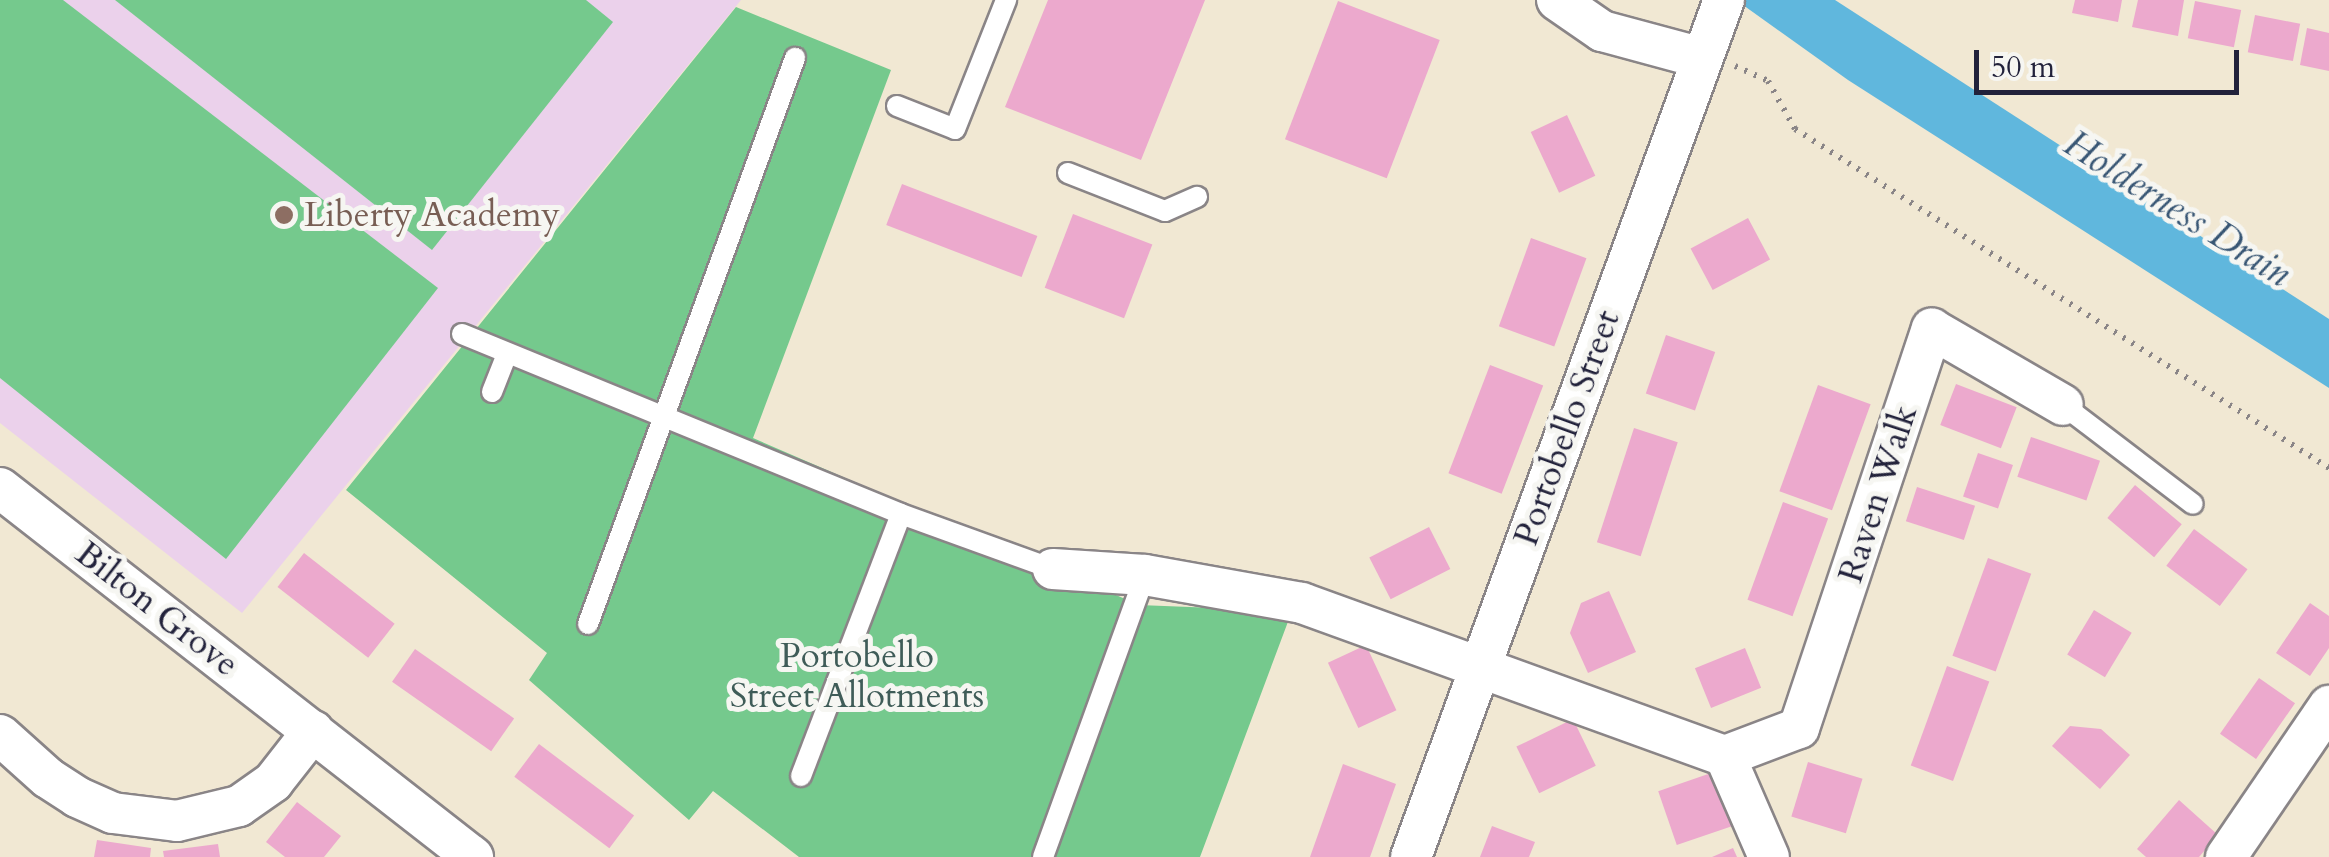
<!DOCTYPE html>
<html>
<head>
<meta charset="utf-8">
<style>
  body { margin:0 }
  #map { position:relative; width:2329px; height:857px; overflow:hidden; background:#f1e8d3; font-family:Cardo,serif }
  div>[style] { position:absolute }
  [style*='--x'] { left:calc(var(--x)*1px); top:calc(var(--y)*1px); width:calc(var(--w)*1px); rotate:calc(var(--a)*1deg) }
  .built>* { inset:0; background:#ebd1eb }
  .green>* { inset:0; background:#75c98d }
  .water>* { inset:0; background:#60b7dd }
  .building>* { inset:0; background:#eca9cd; transform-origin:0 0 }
  .path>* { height:6px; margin-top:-3px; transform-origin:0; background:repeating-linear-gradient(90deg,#8a8587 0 2.5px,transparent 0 10.5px) }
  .roads { filter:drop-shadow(2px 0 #8a8587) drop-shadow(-2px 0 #8a8587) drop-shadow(0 2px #8a8587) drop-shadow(0 -2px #8a8587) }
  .lane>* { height:20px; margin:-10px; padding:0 10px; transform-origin:10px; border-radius:10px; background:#fff }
  .street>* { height:40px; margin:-20px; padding:0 20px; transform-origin:20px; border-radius:20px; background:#fff }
  .dots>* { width:28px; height:28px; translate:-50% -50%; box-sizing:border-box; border:5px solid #f6f6f2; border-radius:50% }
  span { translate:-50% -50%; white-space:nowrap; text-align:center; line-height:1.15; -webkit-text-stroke:10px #f6f6f2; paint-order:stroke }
  .education-label { font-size:35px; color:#785e54 }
  .left { translate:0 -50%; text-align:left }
  .street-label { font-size:35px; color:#22223b }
  .park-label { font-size:35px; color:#3f5c58 }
  .water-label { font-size:38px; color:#385674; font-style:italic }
  .scale { position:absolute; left:1974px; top:50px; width:265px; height:45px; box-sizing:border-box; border:5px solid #22223b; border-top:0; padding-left:12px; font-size:30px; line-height:35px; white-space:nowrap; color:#22223b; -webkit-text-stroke:8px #f6f6f2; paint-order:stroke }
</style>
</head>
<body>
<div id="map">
  <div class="built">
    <i style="clip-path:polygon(0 0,741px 0,242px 613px,0 423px)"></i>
  </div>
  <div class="green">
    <i style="clip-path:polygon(0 0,63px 0,438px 288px,226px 559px,0 378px)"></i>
    <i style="clip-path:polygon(115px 0,586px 0,613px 22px,432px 250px)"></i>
    <i style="clip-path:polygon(736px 7px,891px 70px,753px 438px,1139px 605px,1292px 611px,1200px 857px,799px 857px,713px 791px,689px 820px,529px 680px,547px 653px,346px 490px)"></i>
  </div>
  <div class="water">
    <i style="clip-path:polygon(1736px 0,1835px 0,2329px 319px,2329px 388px,1848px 80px)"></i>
  </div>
  <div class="building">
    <i style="clip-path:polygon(1048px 0,1205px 0,1141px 160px,1005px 107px)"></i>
    <i style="clip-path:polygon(2075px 0,2122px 0,2118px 22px,2072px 13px)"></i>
    <i style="clip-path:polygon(2138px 0,2184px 0,2178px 36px,2132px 27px)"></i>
    <i style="left:1338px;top:1px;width:109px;height:148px;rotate:21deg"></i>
    <i style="left:2195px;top:1px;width:47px;height:38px;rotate:11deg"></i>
    <i style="left:2255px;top:15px;width:46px;height:38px;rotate:11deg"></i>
    <i style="clip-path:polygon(2307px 28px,2329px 33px,2329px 71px,2300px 65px)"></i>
    <i style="left:1567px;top:115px;width:67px;height:40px;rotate:65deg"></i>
    <i style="left:902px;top:184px;width:145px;height:44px;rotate:21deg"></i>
    <i style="left:1073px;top:214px;width:85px;height:79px;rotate:21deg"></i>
    <i style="left:1748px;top:218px;width:47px;height:65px;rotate:62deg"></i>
    <i style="left:1531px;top:238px;width:59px;height:94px;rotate:20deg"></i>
    <i style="left:1666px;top:335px;width:52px;height:62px;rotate:19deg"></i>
    <i style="left:1490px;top:365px;width:57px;height:116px;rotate:21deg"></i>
    <i style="left:1956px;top:384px;width:65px;height:44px;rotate:21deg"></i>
    <i style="left:1818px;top:385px;width:56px;height:113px;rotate:20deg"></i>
    <i style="left:1634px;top:428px;width:46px;height:120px;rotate:18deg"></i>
    <i style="left:2031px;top:437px;width:73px;height:42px;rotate:19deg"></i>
    <i style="left:1978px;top:453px;width:37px;height:46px;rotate:19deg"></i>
    <i style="left:2135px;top:485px;width:61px;height:43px;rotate:40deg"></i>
    <i style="left:1917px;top:487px;width:61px;height:36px;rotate:18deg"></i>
    <i style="left:1783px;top:502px;width:48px;height:104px;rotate:20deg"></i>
    <i style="left:1429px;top:527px;width:47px;height:67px;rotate:63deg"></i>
    <i style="left:2194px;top:529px;width:67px;height:46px;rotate:37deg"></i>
    <i style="left:304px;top:553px;width:115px;height:43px;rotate:38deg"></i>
    <i style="left:1988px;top:558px;width:46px;height:104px;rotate:20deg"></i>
    <i style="clip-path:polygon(1609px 591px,1636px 652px,1588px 673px,1570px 633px,1581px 603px)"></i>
    <i style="clip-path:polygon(2310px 603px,2329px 616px,2329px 648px,2310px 676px,2276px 653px)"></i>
    <i style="left:2094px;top:610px;width:44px;height:52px;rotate:31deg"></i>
    <i style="left:1366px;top:645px;width:72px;height:42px;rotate:65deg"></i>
    <i style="left:1745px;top:648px;width:43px;height:54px;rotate:68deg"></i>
    <i style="left:415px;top:649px;width:121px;height:40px;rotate:35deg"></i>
    <i style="left:1947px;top:666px;width:45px;height:106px;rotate:20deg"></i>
    <i style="left:2259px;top:678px;width:44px;height:68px;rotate:35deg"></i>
    <i style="left:1573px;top:719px;width:52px;height:63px;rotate:64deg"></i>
    <i style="clip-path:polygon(2070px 726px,2101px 729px,2130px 755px,2100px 789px,2052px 746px)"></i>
    <i style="left:539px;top:744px;width:119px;height:41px;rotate:37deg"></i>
    <i style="left:1808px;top:762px;width:57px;height:57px;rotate:17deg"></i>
    <i style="clip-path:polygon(1343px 764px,1396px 784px,1370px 857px,1310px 857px)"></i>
    <i style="left:1714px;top:772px;width:57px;height:59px;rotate:71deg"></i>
    <i style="clip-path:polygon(2179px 800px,2218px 835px,2199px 857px,2146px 857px,2137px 849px)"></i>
    <i style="clip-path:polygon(297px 802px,341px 836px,324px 857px,285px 857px,266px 842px)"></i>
    <i style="clip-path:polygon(1492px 826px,1535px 842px,1529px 857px,1480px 857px)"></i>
    <i style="clip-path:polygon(97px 840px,151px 848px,150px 857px,94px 857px)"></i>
    <i style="clip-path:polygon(218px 844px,220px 857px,164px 857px,163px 851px)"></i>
    <i style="clip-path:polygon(1733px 848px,1737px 857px,1712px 857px)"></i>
  </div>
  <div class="path">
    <i style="--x:1735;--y:66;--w:36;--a:24"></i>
    <i style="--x:1768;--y:81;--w:55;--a:60.6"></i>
    <i style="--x:1795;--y:129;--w:633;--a:32.41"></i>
  </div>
  <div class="roads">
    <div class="lane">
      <i style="--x:897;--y:106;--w:62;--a:21.6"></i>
      <i style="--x:955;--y:129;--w:139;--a:-68.4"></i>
      <i style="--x:1068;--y:173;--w:104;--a:21.4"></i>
      <i style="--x:1165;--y:211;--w:35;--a:-24"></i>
      <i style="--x:462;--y:334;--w:474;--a:22.3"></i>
      <i style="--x:901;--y:514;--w:162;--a:19.9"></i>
      <i style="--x:492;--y:392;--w:41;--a:-68.5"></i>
      <i style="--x:2063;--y:405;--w:163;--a:37.3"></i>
      <i style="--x:588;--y:624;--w:603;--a:-69.91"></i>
      <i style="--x:801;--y:776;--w:280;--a:-69.1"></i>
      <i style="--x:1043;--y:857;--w:300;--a:-70.1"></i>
    </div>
    <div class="street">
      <i style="--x:1557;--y:0;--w:55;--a:34.6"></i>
      <i style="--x:1602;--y:31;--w:104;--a:15.1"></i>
      <i style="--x:0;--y:488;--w:600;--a:37.96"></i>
      <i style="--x:1053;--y:569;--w:92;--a:3.7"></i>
      <i style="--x:1145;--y:575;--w:159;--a:10.1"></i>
      <i style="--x:1302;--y:603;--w:450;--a:19.9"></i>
      <i style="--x:1725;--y:756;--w:110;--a:66.5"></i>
      <i style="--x:0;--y:735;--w:64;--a:41.9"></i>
      <i style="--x:48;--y:778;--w:35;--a:33"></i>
      <i style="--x:77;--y:797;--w:39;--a:24"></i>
      <i style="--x:113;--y:813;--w:64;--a:7.1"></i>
      <i style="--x:177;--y:821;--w:64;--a:-13.6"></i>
      <i style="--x:239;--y:806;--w:42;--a:-35.2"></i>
      <i style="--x:273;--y:782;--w:65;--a:-51.9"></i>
      <i style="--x:1725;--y:756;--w:79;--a:-20.7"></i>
      <i style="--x:1799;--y:728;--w:421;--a:-71.6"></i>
      <i style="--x:1932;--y:329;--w:151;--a:30.1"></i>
      <i style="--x:1411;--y:857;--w:912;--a:-69.94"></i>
      <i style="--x:2226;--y:857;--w:183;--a:-55.7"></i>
    </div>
  </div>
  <div class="dots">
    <i style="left:284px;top:215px;background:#8d6e63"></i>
  </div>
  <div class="education-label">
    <span class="left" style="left:304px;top:215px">Liberty Academy</span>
  </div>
  <div class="street-label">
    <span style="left:1567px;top:428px;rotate:-70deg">Portobello Street</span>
    <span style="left:1878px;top:494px;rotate:-72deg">Raven Walk</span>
    <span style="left:157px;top:609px;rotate:38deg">Bilton Grove</span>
  </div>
  <div class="park-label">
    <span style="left:857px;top:676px">Portobello<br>Street Allotments</span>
  </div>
  <div class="water-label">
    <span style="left:2177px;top:209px;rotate:32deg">Holderness Drain</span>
  </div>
  <div class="scale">50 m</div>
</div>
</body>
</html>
